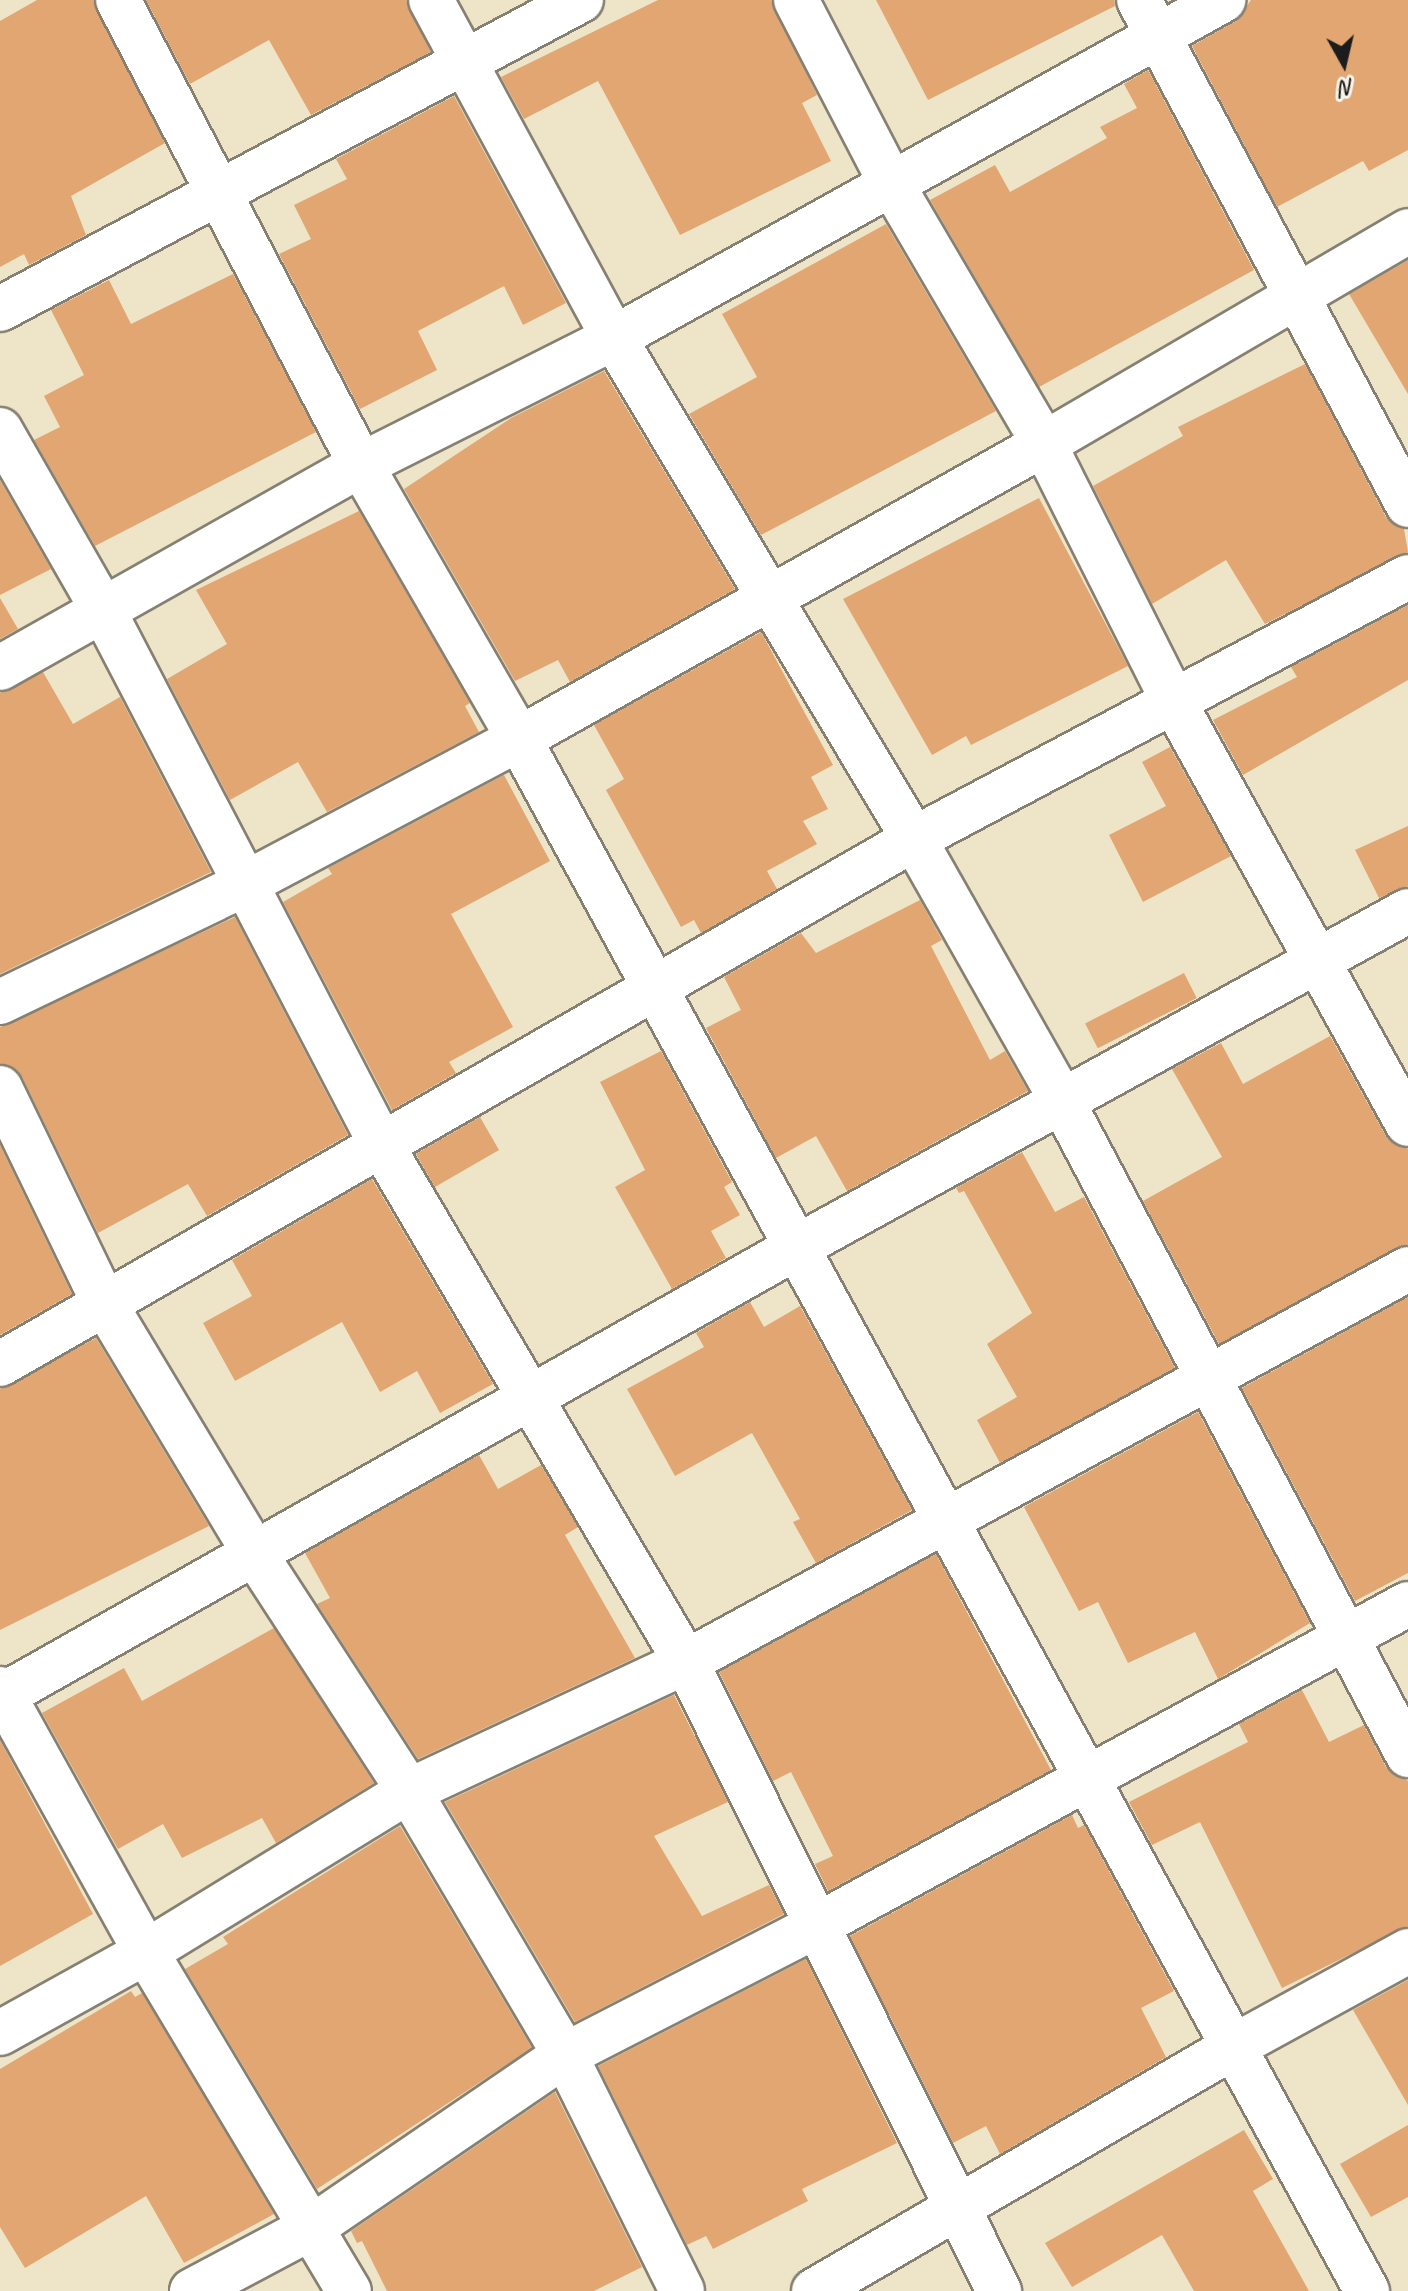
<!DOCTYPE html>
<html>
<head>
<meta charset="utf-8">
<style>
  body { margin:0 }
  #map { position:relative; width:1408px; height:2291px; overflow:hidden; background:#eee4c7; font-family:Caveat,sans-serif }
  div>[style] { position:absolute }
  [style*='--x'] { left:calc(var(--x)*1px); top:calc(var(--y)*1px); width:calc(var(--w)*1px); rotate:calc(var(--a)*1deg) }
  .building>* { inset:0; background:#e2a673; transform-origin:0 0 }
  .roads { filter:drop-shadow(2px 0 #858072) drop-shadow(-2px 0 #858072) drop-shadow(0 2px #858072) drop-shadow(0 -2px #858072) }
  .minor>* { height:44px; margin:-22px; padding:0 22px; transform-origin:22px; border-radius:22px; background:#fff }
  span { translate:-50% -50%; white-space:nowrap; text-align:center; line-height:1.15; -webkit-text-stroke:7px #f7f3e8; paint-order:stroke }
  .north { position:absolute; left:1304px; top:24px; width:80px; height:80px; -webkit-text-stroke:6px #f7f3e8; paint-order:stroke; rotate:172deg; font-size:22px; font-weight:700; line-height:32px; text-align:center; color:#1c1c1c }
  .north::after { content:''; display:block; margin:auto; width:28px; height:36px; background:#1c1c1c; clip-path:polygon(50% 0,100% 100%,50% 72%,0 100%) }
</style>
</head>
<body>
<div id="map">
  <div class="building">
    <i style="clip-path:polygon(37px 0,93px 0,165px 143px,71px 196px,86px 235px,29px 265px,24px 254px,0 267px,0 21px)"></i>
    <i style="clip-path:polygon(146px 0,406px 0,431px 52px,311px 115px,269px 40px,190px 84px)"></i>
    <i style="clip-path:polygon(658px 0,771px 0,817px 95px,802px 103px,831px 161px,680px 235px,598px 81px,524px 119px,501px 77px)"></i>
    <i style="clip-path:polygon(876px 0,1114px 0,1115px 6px,928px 100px)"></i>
    <i style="clip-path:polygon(1251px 0,1408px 0,1408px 150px,1369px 171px,1363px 161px,1277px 207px,1192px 46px,1236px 21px)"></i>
    <i style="clip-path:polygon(1148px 70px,1254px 270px,1039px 387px,930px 200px,995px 165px,1010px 192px,1107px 138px,1100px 127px,1137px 108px,1124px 84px)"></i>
    <i style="clip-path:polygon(454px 96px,566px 303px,523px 325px,504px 286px,418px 331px,437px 370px,360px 409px,279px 254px,311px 239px,294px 205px,347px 179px,336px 159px)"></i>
    <i style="clip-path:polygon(886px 224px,996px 411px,761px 535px,689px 414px,757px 377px,722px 314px)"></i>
    <i style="clip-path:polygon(1408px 260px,1408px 394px,1349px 294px)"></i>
    <i style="clip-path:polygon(233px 274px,316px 432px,95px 546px,34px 440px,60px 427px,44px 396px,84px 375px,51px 310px,109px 280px,131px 324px)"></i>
    <i style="clip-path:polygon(1305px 364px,1386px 517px,1404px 529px,1408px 552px,1265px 624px,1226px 560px,1152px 604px,1093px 486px,1183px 436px,1178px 427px)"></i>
    <i style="clip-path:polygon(604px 371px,735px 589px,570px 682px,558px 660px,515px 681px,404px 489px,511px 418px)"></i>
    <i style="clip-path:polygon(0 480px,51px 569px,0 595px)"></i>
    <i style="clip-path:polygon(1039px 498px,1128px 666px,971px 745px,966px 736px,932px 755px,843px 599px)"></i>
    <i style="clip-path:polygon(359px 511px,470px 703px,465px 706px,479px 732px,327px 812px,298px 762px,230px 800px,167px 679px,227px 644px,196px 590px)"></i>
    <i style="clip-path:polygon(0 598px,18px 629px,0 639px)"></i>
    <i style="clip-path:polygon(1408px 605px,1408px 680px,1243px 775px,1213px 720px,1297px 677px,1291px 667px)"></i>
    <i style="clip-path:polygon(761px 632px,833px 765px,811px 777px,828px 809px,803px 821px,817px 844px,767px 871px,777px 889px,701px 933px,694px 920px,681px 927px,606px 790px,624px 779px,594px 725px)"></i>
    <i style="clip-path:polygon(43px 672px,73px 724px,120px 697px,211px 872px,0 974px,0 693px)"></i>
    <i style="clip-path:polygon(1170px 747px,1231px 856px,1143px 902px,1109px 835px,1166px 806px,1142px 762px)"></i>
    <i style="clip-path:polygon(504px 775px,550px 861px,451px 914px,513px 1027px,449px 1062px,456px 1073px,392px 1110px,283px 902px,332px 874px,328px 868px)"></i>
    <i style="clip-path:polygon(1408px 826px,1408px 886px,1379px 898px,1355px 850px)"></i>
    <i style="clip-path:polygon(920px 900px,942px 940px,931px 946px,990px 1060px,1005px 1051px,1028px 1091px,847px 1191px,816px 1136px,776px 1158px,706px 1028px,741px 1010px,724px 977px,801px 933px,816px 953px)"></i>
    <i style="clip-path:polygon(235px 917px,348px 1135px,207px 1216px,188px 1184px,98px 1233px,22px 1077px,0 1063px,0 1027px)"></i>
    <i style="left:1184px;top:973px;width:28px;height:111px;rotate:63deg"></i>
    <i style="clip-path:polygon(1330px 1036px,1386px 1136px,1408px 1149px,1408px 1244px,1219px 1344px,1143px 1201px,1222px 1157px,1172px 1069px,1221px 1043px,1243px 1084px)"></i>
    <i style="clip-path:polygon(661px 1051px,732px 1182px,724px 1187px,740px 1215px,711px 1231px,726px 1258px,672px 1289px,615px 1187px,645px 1170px,600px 1082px)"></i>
    <i style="left:480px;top:1117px;width:38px;height:74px;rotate:60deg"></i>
    <i style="clip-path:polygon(0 1145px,72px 1294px,0 1335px)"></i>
    <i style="clip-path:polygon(1022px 1152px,1055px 1212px,1084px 1197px,1175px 1368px,1000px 1463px,977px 1420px,1017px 1397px,987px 1344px,1032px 1313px,964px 1191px,959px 1193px,956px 1188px)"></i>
    <i style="clip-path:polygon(372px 1179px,493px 1384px,440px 1413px,417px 1371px,380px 1392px,342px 1322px,235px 1381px,203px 1323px,252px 1296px,232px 1260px)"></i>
    <i style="clip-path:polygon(1408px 1297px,1408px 1573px,1355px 1601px,1242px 1388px)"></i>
    <i style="clip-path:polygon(750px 1302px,764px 1327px,800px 1306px,912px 1510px,816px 1563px,793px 1522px,800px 1519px,752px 1433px,675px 1476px,627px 1389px,704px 1347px,696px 1333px)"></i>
    <i style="clip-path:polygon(96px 1338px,209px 1526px,0 1630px,0 1389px)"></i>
    <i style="clip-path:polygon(1198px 1412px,1310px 1623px,1218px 1679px,1195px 1632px,1128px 1663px,1098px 1602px,1079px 1611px,1024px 1507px)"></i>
    <i style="clip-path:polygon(479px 1455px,498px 1489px,541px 1465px,578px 1527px,565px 1535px,635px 1658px,418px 1759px,317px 1604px,330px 1598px,305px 1553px)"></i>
    <i style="clip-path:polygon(936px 1554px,1051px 1770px,828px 1891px,815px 1864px,833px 1856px,791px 1772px,773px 1781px,719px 1672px)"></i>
    <i style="clip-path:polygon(274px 1628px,374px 1783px,276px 1843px,262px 1818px,182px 1858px,163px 1824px,118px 1849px,42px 1713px,124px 1668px,142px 1701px)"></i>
    <i style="clip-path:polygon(1302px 1690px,1329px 1742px,1364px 1725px,1386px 1767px,1408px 1781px,1408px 1926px,1282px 1988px,1200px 1822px,1152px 1845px,1129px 1802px,1248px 1742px,1239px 1724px)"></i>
    <i style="clip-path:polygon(674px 1695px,728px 1802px,654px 1836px,702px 1916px,769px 1885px,784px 1914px,575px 2022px,445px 1802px)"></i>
    <i style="clip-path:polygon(0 1740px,93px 1914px,0 1966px)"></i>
    <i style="clip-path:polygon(1072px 1815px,1078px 1828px,1084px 1825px,1174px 1991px,1141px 2008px,1166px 2057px,1000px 2154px,986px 2126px,953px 2143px,850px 1936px)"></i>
    <i style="clip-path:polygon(400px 1826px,532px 2048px,317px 2189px,185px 1969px,228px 1944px,223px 1937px)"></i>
    <i style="clip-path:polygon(806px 1959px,897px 2143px,802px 2189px,808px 2201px,713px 2249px,706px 2236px,687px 2245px,598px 2066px)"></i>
    <i style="clip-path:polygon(1408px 1980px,1408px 2105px,1353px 2010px)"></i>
    <i style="clip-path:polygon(131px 1991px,135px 1997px,142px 1993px,274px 2214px,184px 2263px,146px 2196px,25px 2268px,0 2227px,0 2069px)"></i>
    <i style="clip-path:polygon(555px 2092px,642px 2267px,594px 2291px,387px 2291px,362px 2241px,357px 2243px,351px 2231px)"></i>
    <i style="clip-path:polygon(1408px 2125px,1408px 2197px,1371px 2217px,1340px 2164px)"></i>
    <i style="clip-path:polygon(1244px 2130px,1273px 2179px,1253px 2191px,1309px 2291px,1194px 2291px,1162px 2235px,1072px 2287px,1045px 2243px)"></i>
  </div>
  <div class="roads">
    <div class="minor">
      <i style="--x:118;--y:0;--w:525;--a:62.41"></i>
      <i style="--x:361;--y:465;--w:316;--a:60"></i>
      <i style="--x:519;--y:739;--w:1769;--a:61.35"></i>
      <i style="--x:431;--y:0;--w:384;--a:61.6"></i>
      <i style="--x:614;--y:338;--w:584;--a:59.09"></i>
      <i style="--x:914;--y:839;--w:301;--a:60.5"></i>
      <i style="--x:1062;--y:1101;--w:740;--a:62.12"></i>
      <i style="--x:796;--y:0;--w:204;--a:62.6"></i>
      <i style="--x:890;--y:181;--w:305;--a:59.6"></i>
      <i style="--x:1044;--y:444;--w:291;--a:63.3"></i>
      <i style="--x:1175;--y:704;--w:480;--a:61"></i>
      <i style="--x:1139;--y:0;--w:572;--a:61.96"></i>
      <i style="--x:0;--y:309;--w:658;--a:-28.01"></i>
      <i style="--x:0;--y:430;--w:207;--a:60.2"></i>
      <i style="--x:103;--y:610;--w:604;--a:62.5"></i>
      <i style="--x:382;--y:1146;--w:599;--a:59.5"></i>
      <i style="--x:686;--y:1662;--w:703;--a:63.54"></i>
      <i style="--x:0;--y:668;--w:414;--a:-29.4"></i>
      <i style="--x:361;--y:465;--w:283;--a:-26.7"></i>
      <i style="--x:614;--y:338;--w:697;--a:-29.03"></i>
      <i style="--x:0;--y:1002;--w:270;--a:-25.7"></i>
      <i style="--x:243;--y:885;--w:312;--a:-27.9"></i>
      <i style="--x:519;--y:739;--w:602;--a:-29.33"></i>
      <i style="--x:1044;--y:444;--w:422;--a:-30.3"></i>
      <i style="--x:0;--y:1088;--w:237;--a:64.2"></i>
      <i style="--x:103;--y:1301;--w:292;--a:59"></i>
      <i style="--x:253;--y:1551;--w:286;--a:57"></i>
      <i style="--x:409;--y:1791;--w:307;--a:59.4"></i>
      <i style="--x:565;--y:2055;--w:263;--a:63.6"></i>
      <i style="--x:0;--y:1364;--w:1054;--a:-29.87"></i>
      <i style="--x:914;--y:839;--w:559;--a:-27.94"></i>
      <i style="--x:0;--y:1689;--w:301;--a:61"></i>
      <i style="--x:146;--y:1952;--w:395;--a:59.1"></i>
      <i style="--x:0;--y:1697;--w:915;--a:-29.45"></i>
      <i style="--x:797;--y:1247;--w:697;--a:-28.81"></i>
      <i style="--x:0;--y:2033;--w:167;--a:-29"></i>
      <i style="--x:146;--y:1952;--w:308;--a:-31.5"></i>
      <i style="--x:409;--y:1791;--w:306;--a:-25"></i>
      <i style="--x:686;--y:1662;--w:822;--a:-28.56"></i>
      <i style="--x:192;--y:2291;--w:138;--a:-28"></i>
      <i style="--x:314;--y:2226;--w:304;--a:-34.3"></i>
      <i style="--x:565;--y:2055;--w:280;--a:-27.2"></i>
      <i style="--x:814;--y:1927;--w:676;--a:-28.54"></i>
      <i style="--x:814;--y:2291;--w:485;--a:-30.2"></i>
      <i style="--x:1233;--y:2047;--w:200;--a:-28.7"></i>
    </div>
  </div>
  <div class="north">N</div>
</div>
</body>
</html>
